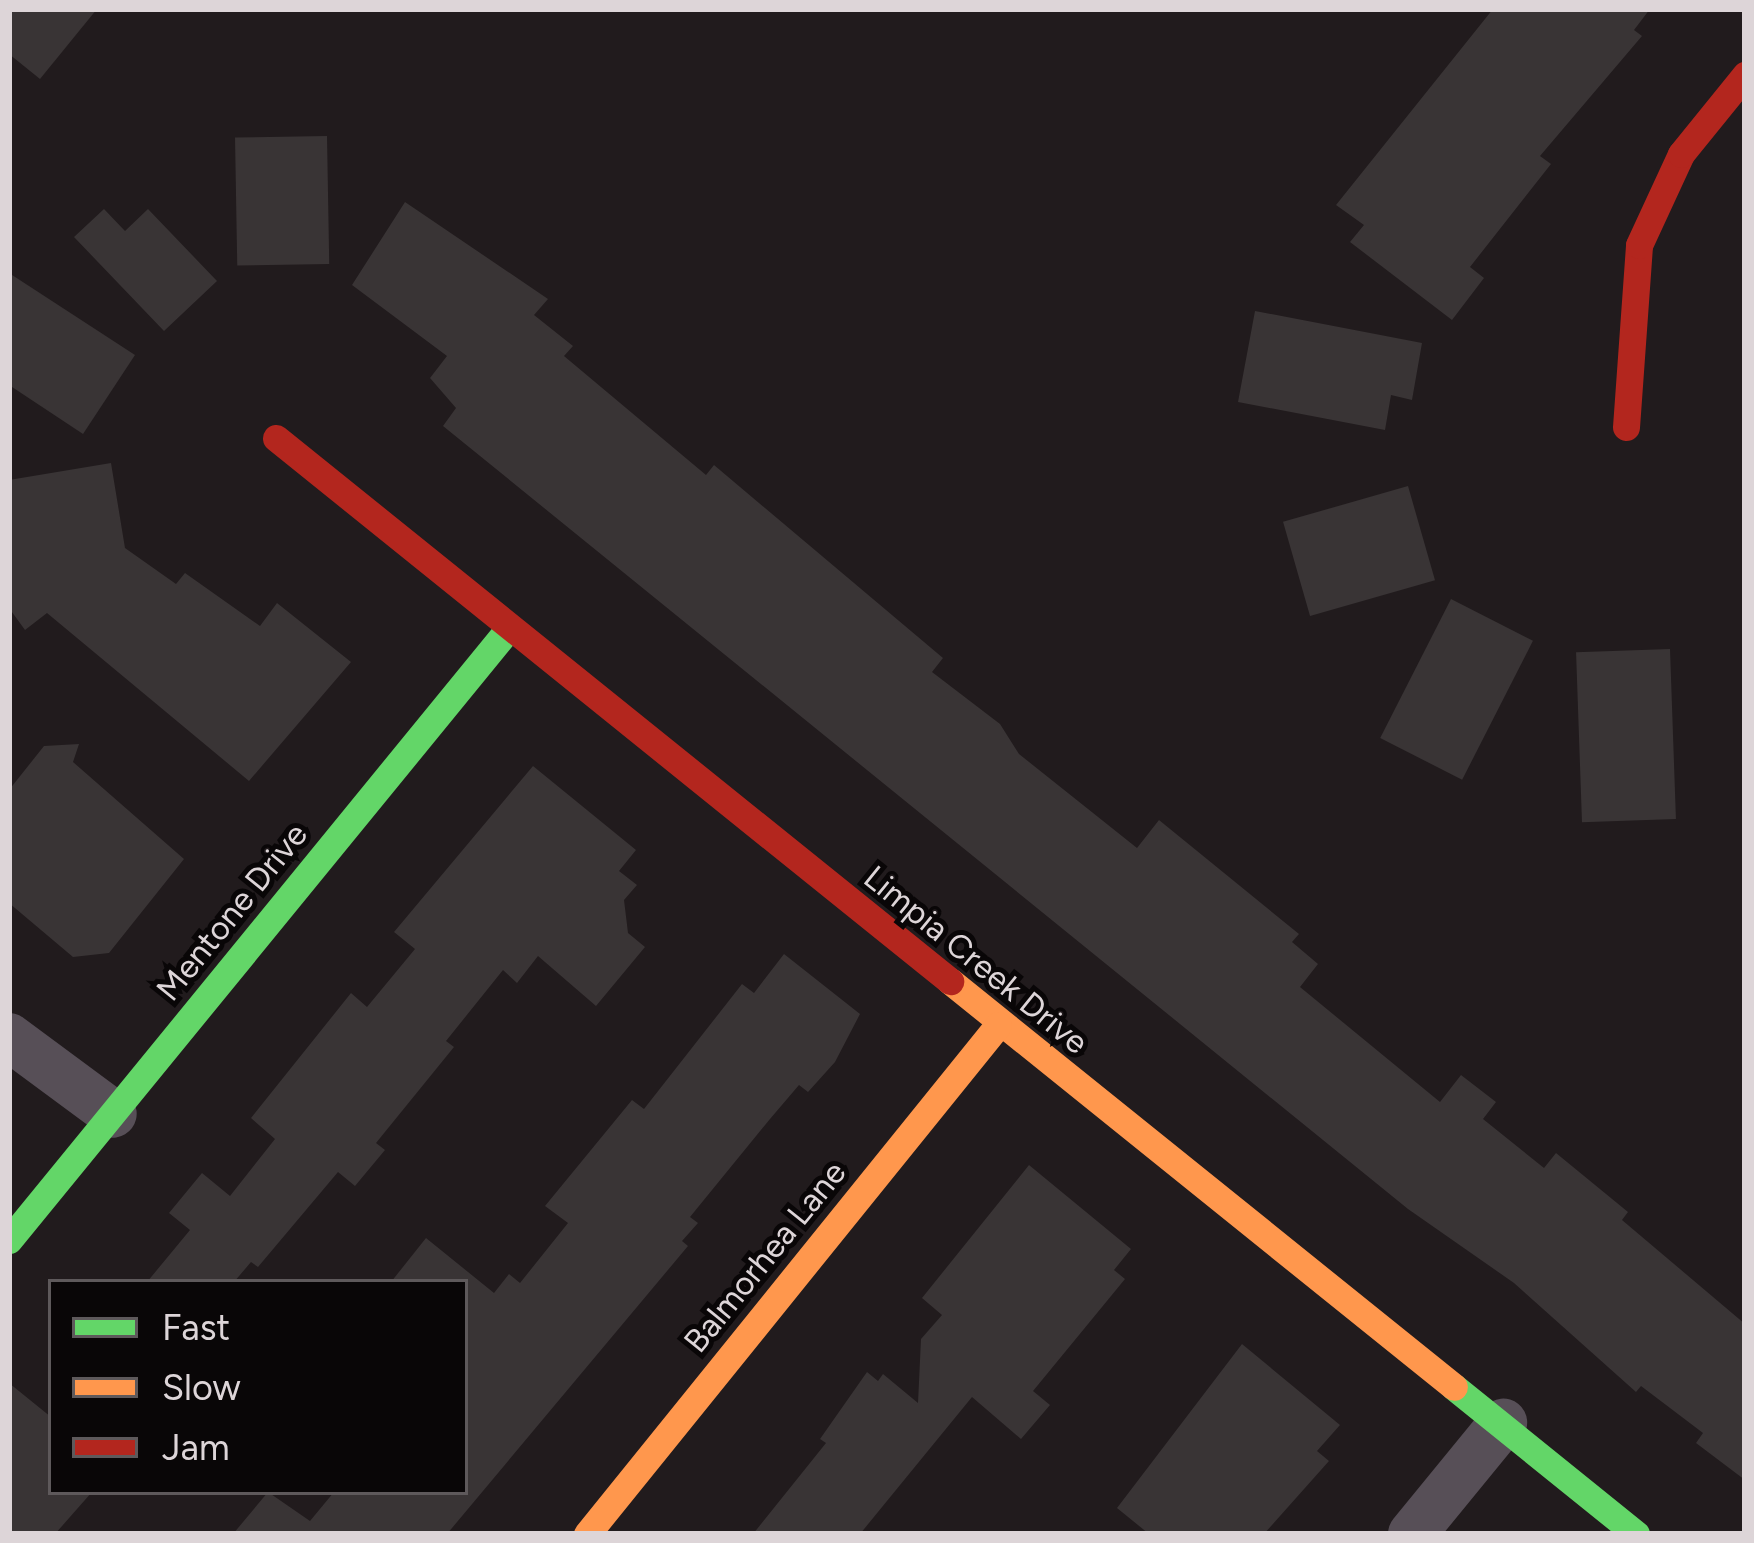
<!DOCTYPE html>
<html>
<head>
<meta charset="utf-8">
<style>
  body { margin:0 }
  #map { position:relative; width:1754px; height:1543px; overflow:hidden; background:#211b1d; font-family:Figtree,sans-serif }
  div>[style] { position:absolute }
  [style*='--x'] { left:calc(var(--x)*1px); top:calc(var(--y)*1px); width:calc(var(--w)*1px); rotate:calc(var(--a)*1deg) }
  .building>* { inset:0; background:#393435; transform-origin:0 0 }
  .street>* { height:48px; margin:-24px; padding:0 24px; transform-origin:24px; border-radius:24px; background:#574f57 }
  .fast>* { height:27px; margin:-13.5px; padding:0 13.5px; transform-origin:13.5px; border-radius:13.5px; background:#63d668 }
  .slow>* { height:27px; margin:-13.5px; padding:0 13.5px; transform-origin:13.5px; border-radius:13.5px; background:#ff974d }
  .jam>* { height:27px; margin:-13.5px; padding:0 13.5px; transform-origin:13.5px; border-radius:13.5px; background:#b3261e }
  span { translate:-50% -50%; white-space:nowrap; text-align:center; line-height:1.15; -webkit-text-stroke:10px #090607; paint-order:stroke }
  .street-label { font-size:33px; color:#ddd5d8 }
  .frame { position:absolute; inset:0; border:12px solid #ddd5d8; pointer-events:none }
  .legend { position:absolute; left:48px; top:1279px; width:420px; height:216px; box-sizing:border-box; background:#090607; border:3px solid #5e595b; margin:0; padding:15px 21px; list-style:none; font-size:36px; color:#ddd5d8 }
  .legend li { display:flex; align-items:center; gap:24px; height:60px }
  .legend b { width:60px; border:3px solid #5e595b }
</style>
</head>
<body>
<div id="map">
  <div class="building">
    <i style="clip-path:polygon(9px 9px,97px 9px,40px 79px,9px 54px)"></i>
    <i style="clip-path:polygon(1493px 9px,1650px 9px,1634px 30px,1642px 36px,1540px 156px,1551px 164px,1470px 267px,1484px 278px,1452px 320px,1350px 242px,1364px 225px,1336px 205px)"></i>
    <i style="left:327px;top:136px;width:128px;height:92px;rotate:89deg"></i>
    <i style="clip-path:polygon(405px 202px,548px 299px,534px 315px,573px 346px,564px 356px,706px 475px,714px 465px,943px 658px,932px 672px,1000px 724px,1019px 754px,1137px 848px,1159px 820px,1299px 934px,1292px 942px,1318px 964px,1300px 987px,1440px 1102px,1461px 1075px,1496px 1102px,1483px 1119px,1544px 1168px,1556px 1153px,1628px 1212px,1622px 1220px,1745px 1324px,1745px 1480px,1696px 1443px,1703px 1433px,1641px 1386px,1636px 1392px,1514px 1283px,1408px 1209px,443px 426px,456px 408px,430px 378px,447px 356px,352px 285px)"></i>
    <i style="clip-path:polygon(104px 209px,125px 231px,148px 209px,217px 281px,164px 331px,74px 237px)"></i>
    <i style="clip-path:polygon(9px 273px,135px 355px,83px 434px,9px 385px)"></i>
    <i style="clip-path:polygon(1255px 311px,1422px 343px,1412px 400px,1391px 395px,1385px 430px,1238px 402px)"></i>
    <i style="clip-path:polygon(111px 463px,125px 548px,176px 584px,185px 573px,260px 626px,277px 603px,351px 662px,249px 781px,47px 613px,25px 630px,9px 608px,9px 480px)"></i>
    <i style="left:1408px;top:486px;width:98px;height:130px;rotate:74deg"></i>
    <i style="left:1451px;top:599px;width:92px;height:156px;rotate:27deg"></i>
    <i style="left:1670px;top:649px;width:170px;height:94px;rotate:88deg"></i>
    <i style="clip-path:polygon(79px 744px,73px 762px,184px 859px,109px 953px,73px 957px,9px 903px,9px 790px,44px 746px)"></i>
    <i style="clip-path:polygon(533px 766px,636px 850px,619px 871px,637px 885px,624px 900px,628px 933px,645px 947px,596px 1006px,538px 956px,517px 983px,503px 970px,446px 1041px,454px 1047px,376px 1143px,385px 1150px,355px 1186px,338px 1172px,258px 1267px,251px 1262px,234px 1282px,147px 1282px,190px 1230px,169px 1213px,202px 1173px,230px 1196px,275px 1139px,251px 1118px,351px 993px,367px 1007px,415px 949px,394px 932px)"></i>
    <i style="clip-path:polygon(784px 954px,860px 1014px,835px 1062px,808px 1092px,799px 1085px,770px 1119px,690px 1217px,698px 1223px,682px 1241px,688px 1246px,447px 1534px,233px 1534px,268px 1492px,310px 1521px,334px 1492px,465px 1492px,465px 1282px,391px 1282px,426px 1238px,494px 1293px,509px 1274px,520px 1283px,568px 1223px,545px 1206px,632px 1100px,644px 1109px,742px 984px,754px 993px)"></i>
    <i style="clip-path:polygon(1029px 1165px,1131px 1249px,1114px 1270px,1125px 1279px,1033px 1391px,1050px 1405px,1021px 1439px,972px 1397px,860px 1534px,753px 1534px,826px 1443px,820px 1439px,867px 1372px,878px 1381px,883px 1374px,918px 1403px,921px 1339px,942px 1315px,922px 1298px)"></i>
    <i style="clip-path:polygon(1242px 1344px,1340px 1425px,1317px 1451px,1329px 1461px,1264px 1534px,1149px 1534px,1117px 1508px)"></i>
    <i style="clip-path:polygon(9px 1383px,51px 1417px,51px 1492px,92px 1492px,55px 1534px,9px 1534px)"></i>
  </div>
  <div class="street">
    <i style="--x:9;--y:1037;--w:129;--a:36.5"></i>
    <i style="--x:1412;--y:1534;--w:144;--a:-50.7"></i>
  </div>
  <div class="fast">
    <i style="--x:9;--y:1240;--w:790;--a:-50.75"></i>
    <i style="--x:1454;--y:1387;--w:234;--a:38.9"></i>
  </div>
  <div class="slow">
    <i style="--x:950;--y:981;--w:647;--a:38.85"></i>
    <i style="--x:587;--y:1534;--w:654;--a:-51.08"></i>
  </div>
  <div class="jam">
    <i style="--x:1626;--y:427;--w:182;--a:-85.9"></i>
    <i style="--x:1639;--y:245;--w:100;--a:-65.2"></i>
    <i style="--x:1681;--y:154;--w:102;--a:-51"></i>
    <i style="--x:276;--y:438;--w:866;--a:38.86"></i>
  </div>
  <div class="street-label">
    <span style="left:232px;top:912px;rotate:-51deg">Mentone Drive</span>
    <span style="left:976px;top:960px;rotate:39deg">Limpia Creek Drive</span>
    <span style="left:765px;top:1257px;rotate:-51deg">Balmorhea Lane</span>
  </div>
  <div class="frame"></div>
  <ul class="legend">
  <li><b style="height:15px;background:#63d668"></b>Fast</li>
  <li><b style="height:15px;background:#ff974d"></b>Slow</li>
  <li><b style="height:15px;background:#b3261e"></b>Jam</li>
  </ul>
</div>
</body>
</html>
